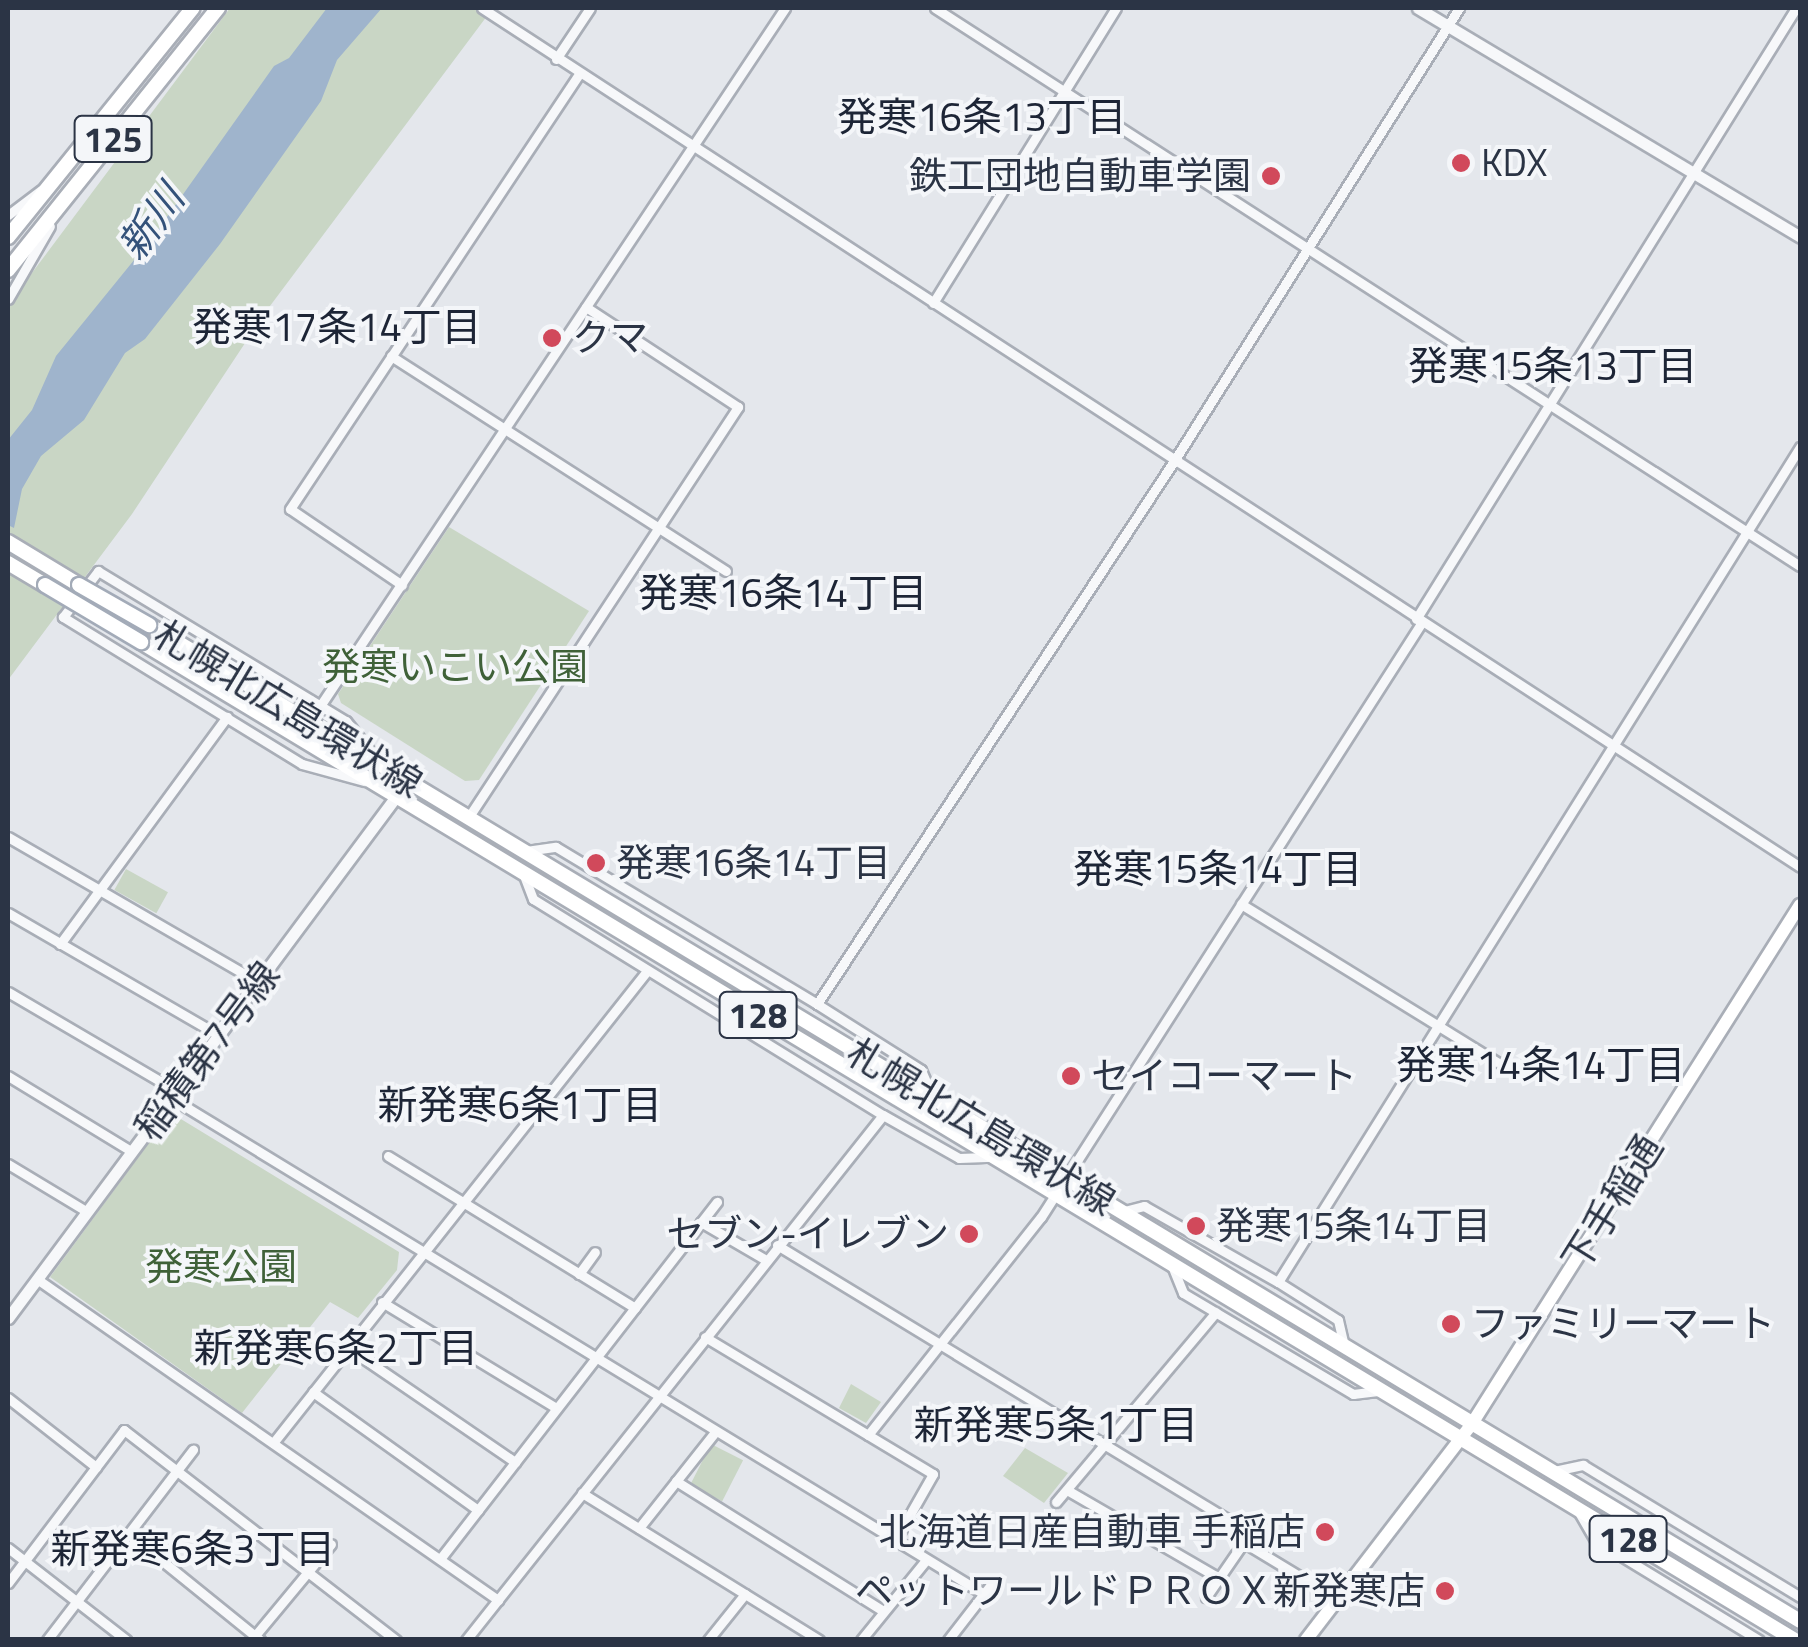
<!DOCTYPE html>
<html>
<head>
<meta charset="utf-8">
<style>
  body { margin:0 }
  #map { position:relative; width:1808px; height:1647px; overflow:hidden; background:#e4e7ec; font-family:"Titillium Web","Noto Sans JP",sans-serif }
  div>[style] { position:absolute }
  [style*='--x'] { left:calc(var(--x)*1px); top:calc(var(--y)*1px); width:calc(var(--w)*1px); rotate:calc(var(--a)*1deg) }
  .green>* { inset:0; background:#c9d6c5; transform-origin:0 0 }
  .water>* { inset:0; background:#9fb4cc }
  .roads { filter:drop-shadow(2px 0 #a9aeb7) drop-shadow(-2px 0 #a9aeb7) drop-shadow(0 2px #a9aeb7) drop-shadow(0 -2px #a9aeb7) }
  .minor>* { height:9px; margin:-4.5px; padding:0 4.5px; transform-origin:4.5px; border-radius:4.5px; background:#f7f8fa }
  .tertiary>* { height:11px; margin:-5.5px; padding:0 5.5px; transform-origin:5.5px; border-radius:5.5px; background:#f7f8fa }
  .secondary>* { height:12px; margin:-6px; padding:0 6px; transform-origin:6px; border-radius:6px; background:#fff }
  .primary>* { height:14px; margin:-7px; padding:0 7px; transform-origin:7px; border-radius:7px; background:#fff }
  .bridges { filter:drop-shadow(2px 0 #a3abb8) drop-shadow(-2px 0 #a3abb8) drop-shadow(0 2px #a3abb8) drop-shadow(0 -2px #a3abb8) }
  .primary-bridge>* { height:14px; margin:-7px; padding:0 7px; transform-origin:7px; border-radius:7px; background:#fff }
  .dots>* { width:28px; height:28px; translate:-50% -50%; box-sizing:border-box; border:5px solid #f4f6f9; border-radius:50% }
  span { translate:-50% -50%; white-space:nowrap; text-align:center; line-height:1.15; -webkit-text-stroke:8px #f4f6f9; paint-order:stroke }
  .shield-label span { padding:2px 8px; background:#f4f6f9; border:2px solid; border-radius:8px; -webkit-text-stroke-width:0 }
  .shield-label { font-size:35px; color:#2b3445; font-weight:700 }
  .poi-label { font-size:38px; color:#2b3445 }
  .left { translate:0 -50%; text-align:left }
  .right { translate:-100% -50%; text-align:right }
  .park-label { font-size:38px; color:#3f6138 }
  .street-label { font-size:38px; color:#2b3445 }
  .neighbourhood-label { font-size:40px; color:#1d2536 }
  .water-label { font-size:40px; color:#34527a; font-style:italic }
  .frame { position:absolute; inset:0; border:10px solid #2b3445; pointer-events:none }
</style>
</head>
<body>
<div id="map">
  <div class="green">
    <i style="clip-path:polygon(230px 8px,493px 8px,267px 310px,132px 514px,8px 680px,8px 305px)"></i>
    <i style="clip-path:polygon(449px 527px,589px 611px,479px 780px,465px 781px,341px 703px,338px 694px)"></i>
    <i style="left:126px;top:869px;width:48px;height:24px;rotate:29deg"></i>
    <i style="clip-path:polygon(171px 1113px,399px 1252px,397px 1270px,358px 1318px,330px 1302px,242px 1413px,50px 1277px)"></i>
    <i style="clip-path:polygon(851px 1384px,881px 1402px,866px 1423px,839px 1408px)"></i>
    <i style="left:711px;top:1444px;width:36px;height:46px;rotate:27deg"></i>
    <i style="clip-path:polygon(1025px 1448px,1068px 1473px,1044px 1503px,1003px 1476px)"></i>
  </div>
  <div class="water">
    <i style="clip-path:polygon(327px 8px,382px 8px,337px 60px,321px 101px,220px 244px,145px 339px,125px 353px,84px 420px,41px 456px,22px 489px,14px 528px,8px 525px,8px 440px,32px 410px,56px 356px,152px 238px,274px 66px,289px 58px)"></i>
  </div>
  <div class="roads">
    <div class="minor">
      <i style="--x:482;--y:8;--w:1573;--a:33.09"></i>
      <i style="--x:935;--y:8;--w:1029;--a:32.83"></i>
      <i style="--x:556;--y:59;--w:61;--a:-56.3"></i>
      <i style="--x:8;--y:215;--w:41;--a:-37.1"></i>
      <i style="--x:8;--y:299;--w:84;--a:-60.1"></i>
      <i style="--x:933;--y:303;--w:347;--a:-58.2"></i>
      <i style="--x:391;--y:356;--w:398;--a:32.7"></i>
      <i style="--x:402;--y:585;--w:135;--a:-145.8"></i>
      <i style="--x:290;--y:509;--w:522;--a:-56.4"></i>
      <i style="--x:1416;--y:619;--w:720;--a:-58.12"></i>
      <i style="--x:320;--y:706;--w:839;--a:-56.33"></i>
      <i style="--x:364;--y:781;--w:64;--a:-164.7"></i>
      <i style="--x:302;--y:764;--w:281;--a:-148.4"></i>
      <i style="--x:63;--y:617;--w:58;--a:-52.7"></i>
      <i style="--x:98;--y:571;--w:290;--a:31.2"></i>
      <i style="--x:346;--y:721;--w:51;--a:51.3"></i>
      <i style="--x:468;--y:818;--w:492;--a:-56.7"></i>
      <i style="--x:738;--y:407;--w:182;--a:-146.7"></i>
      <i style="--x:8;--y:837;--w:291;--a:30.1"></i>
      <i style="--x:526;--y:851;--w:30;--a:-8"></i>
      <i style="--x:556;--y:847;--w:305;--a:31"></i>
      <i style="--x:817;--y:1004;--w:123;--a:32.4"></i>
      <i style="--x:921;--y:1070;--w:28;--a:67"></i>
      <i style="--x:523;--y:873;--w:28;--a:69"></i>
      <i style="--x:533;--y:899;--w:411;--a:31.7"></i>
      <i style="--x:883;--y:1115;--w:87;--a:29.5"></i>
      <i style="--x:959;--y:1158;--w:34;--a:-2"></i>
      <i style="--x:1241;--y:904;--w:301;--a:31.7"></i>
      <i style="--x:8;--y:913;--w:245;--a:30.1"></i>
      <i style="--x:60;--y:944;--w:282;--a:-53.7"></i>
      <i style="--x:8;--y:992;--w:196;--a:30.4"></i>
      <i style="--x:817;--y:1004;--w:650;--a:-56.68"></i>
      <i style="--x:1174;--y:461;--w:535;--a:-57.82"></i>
      <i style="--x:8;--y:1076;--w:144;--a:31.4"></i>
      <i style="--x:173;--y:1099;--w:950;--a:31.4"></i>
      <i style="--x:388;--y:1156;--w:290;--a:31.6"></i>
      <i style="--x:8;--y:1164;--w:91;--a:31.1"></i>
      <i style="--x:1124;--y:1211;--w:21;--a:-14"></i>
      <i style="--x:1144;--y:1206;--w:154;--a:29.6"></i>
      <i style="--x:1278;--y:1282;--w:71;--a:32.3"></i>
      <i style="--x:1338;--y:1320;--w:27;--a:77"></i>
      <i style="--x:701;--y:1222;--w:75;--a:30.3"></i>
      <i style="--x:777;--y:1245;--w:554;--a:31.34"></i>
      <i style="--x:1250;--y:1533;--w:78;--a:124.5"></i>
      <i style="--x:1173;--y:1268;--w:27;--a:68"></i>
      <i style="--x:1183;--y:1293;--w:198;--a:30.7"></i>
      <i style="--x:1353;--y:1394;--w:25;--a:-7"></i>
      <i style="--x:579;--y:1274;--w:27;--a:-54"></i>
      <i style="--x:37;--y:1279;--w:562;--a:34.85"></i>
      <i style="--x:1278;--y:1282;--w:985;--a:-57.99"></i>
      <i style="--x:382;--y:1302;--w:204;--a:31.3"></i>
      <i style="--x:705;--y:1337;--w:266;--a:31"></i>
      <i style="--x:933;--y:1474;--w:77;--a:119.6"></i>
      <i style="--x:347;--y:1347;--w:204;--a:34.4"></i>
      <i style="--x:313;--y:1392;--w:203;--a:35.6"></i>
      <i style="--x:8;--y:1398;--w:112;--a:38.1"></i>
      <i style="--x:868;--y:1435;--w:278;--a:-51.6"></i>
      <i style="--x:1041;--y:1217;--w:707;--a:-57.37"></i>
      <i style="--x:273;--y:1443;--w:602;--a:-51.61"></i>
      <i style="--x:1554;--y:1471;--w:30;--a:-12"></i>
      <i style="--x:1583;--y:1465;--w:254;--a:31.3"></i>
      <i style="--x:676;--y:1481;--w:244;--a:32.1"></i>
      <i style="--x:1067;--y:1490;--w:176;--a:30.1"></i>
      <i style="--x:582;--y:1493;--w:279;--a:31.8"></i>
      <i style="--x:1056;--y:1502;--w:248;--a:-49.9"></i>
      <i style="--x:1580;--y:1514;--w:30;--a:60"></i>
      <i style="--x:1595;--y:1540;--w:192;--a:31.4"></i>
      <i style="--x:639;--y:1528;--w:122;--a:-51.6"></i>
      <i style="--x:129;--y:1534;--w:169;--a:39"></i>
      <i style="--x:1243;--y:1542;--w:110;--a:31.2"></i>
      <i style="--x:8;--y:1548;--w:150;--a:37.9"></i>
      <i style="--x:440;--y:1559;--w:452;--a:-52.2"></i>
      <i style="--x:8;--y:1583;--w:192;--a:-52.8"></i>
      <i style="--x:124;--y:1430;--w:344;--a:37.7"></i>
      <i style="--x:253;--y:1638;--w:122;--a:-50.3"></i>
      <i style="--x:47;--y:1640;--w:240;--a:-52.5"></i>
      <i style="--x:466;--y:1640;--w:670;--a:-51.54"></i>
      <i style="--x:708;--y:1640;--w:59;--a:-51.2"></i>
      <i style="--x:861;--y:1640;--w:103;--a:-50.9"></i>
      <i style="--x:948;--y:1640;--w:73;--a:-52.2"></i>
    </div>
    <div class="tertiary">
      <i style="--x:1418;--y:8;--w:445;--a:30.9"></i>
      <i style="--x:8;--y:1318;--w:667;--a:-53.35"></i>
    </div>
    <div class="secondary">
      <i style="--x:1306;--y:1640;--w:275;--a:-52.5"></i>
      <i style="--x:1473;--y:1422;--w:612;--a:-57.69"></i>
    </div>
    <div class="primary">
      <i style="--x:8;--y:237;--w:294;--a:-51.1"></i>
      <i style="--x:8;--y:270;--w:336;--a:-51.3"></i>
      <i style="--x:8;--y:542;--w:83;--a:31.2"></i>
      <i style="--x:8;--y:563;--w:43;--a:30.7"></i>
      <i style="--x:149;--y:625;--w:1928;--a:31.1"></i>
      <i style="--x:141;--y:642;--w:1932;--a:31.11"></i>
    </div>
  </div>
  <div class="bridges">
    <div class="primary-bridge">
      <i style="--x:45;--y:585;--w:112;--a:30.7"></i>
      <i style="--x:79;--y:585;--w:81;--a:29.7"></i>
    </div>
  </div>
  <div class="dots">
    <i style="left:1461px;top:163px;background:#d1495b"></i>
    <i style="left:1271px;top:176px;background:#d1495b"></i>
    <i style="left:552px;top:338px;background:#d1495b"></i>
    <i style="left:596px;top:863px;background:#d1495b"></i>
    <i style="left:1071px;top:1076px;background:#d1495b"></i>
    <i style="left:1196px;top:1226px;background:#d1495b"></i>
    <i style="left:969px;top:1234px;background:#d1495b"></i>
    <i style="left:1451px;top:1324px;background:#d1495b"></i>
    <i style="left:1325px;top:1532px;background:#d1495b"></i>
    <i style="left:1445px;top:1591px;background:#d1495b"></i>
  </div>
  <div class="shield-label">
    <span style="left:113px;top:139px">125</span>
    <span style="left:758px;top:1015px">128</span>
    <span style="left:1628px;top:1539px">128</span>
  </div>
  <div class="poi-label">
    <span class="left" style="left:1481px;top:163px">KDX</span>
    <span class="right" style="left:1251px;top:176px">鉄工団地自動車学園</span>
    <span class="left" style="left:572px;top:338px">クマ</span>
    <span class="left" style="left:616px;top:863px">発寒16条14丁目</span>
    <span class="left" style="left:1091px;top:1076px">セイコーマート</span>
    <span class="left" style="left:1216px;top:1226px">発寒15条14丁目</span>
    <span class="right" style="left:949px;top:1234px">セブン-イレブン</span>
    <span class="left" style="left:1471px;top:1324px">ファミリーマート</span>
    <span class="right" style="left:1305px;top:1532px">北海道日産自動車 手稲店</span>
    <span class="right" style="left:1425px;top:1591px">ペットワールドＰＲＯＸ新発寒店</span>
  </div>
  <div class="park-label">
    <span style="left:455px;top:667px">発寒いこい公園</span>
    <span style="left:221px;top:1267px">発寒公園</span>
  </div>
  <div class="street-label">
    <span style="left:288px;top:709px;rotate:31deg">札幌北広島環状線</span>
    <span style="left:207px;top:1051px;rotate:-53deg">稲積第7号線</span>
    <span style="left:981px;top:1127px;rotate:31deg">札幌北広島環状線</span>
    <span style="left:1612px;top:1203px;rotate:-58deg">下手稲通</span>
  </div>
  <div class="neighbourhood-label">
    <span style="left:982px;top:117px">発寒16条13丁目</span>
    <span style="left:337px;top:327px">発寒17条14丁目</span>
    <span style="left:1553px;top:366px">発寒15条13丁目</span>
    <span style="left:783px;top:593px">発寒16条14丁目</span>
    <span style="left:1218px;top:869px">発寒15条14丁目</span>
    <span style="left:1541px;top:1065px">発寒14条14丁目</span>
    <span style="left:520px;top:1105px">新発寒6条1丁目</span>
    <span style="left:336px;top:1348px">新発寒6条2丁目</span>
    <span style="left:1056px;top:1425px">新発寒5条1丁目</span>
    <span style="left:193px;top:1549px">新発寒6条3丁目</span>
  </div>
  <div class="water-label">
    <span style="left:151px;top:222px;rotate:-54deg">新川</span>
  </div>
  <div class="frame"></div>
</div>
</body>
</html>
